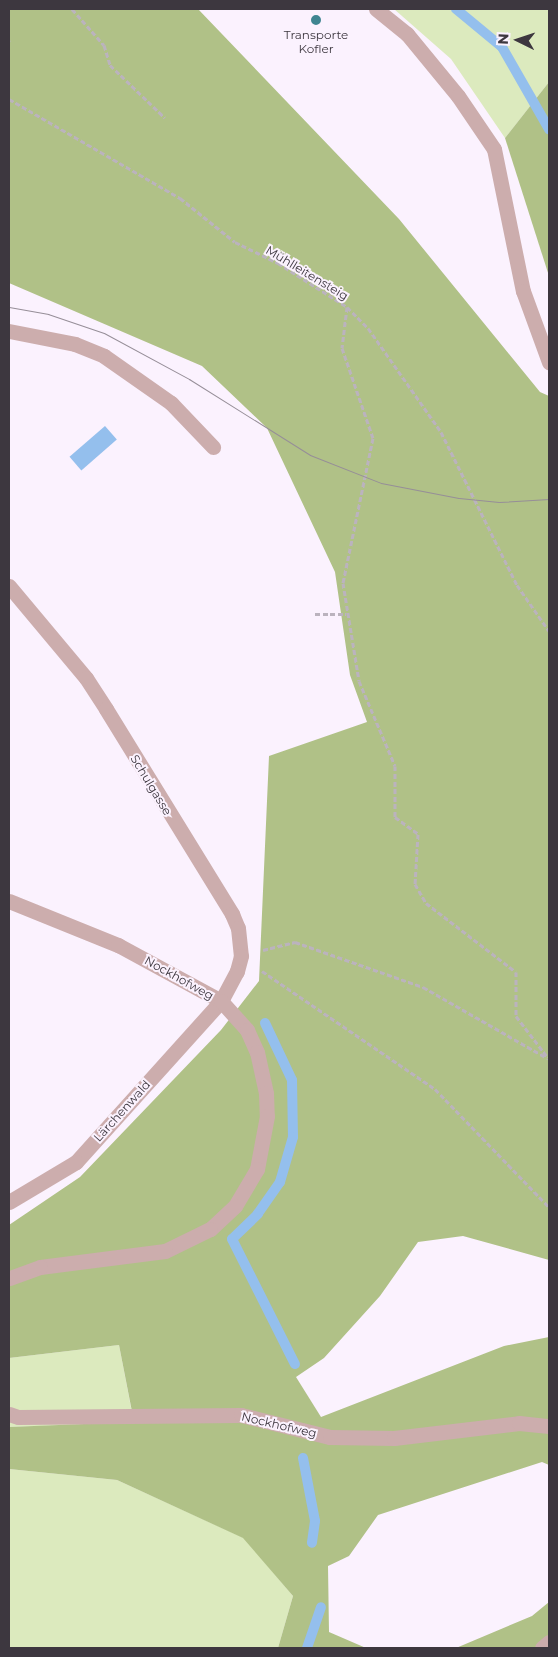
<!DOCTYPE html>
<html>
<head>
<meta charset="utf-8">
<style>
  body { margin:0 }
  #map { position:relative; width:558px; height:1657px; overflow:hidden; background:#fbf2fe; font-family:Montserrat,sans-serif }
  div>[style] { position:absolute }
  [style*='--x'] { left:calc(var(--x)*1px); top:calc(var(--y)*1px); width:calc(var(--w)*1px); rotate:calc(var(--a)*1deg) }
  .green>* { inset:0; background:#dceabe }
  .forest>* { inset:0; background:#b0c187 }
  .water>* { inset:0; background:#94bfed; transform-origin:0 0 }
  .stream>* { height:10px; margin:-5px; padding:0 5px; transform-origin:5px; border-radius:5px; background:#94bfed }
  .path>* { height:3px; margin-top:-1.5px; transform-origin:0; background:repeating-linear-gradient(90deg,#bbb3be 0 5px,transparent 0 7.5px) }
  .lane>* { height:15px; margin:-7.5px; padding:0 7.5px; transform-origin:7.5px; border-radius:7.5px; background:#ccadad }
  .street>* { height:15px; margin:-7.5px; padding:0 7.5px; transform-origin:7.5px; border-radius:7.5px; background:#ccadad }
  .tram>* { height:1px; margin:-0.5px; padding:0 0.5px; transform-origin:0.5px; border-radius:0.5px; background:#968e98 }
  .dots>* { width:14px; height:14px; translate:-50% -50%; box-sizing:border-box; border:2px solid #fbf2fe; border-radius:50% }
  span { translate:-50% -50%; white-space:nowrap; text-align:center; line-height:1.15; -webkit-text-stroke:4px #fbf2fe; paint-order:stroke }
  .poi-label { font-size:12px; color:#3d373f }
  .street-label { font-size:12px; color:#3d373f }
  .frame { position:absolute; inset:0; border:10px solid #3d373f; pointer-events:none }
  .north { position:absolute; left:493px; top:15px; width:50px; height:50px; -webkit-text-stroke:4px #fbf2fe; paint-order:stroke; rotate:274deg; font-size:14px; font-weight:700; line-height:20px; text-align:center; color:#3d373f }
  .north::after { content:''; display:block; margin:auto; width:18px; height:22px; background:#3d373f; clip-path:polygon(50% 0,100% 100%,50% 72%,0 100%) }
</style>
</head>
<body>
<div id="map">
  <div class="green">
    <i style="clip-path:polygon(394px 9px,549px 9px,549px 82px,505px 138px,451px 59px)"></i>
    <i style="clip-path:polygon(119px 1345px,134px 1423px,9px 1427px,9px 1358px)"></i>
    <i style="clip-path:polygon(9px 1469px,117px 1480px,244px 1538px,293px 1596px,278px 1648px,9px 1648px)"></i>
  </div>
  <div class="forest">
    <i style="clip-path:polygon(9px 9px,198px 9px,399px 219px,540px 392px,549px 396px,549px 1260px,463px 1236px,418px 1242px,380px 1296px,324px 1358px,296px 1377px,321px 1417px,504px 1346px,549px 1337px,549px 1465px,542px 1462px,378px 1515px,349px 1556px,328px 1566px,329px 1632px,366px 1648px,278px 1648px,293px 1596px,243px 1538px,117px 1480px,9px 1469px,9px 1427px,134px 1422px,119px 1345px,9px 1358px,9px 1225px,80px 1177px,221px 1030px,259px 981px,269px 756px,367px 722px,350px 675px,335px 572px,267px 428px,202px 366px,9px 283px)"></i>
    <i style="clip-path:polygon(549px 82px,549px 276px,505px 138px)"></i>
    <i style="clip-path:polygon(549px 1602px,549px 1648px,456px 1648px,532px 1616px)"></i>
  </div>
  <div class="water">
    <i style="left:105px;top:426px;width:18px;height:47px;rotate:49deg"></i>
  </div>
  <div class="stream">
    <i style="--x:456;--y:9;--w:60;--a:39.6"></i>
    <i style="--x:502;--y:47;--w:95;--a:60.2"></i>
    <i style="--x:265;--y:1023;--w:63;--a:64.7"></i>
    <i style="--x:292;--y:1080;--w:57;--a:89"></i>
    <i style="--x:293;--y:1137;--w:47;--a:106.1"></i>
    <i style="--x:280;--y:1182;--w:39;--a:125"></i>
    <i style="--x:258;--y:1214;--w:36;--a:136"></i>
    <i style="--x:232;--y:1239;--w:140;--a:63.3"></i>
    <i style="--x:303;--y:1458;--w:64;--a:79.2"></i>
    <i style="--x:315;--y:1521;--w:22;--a:98"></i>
    <i style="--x:307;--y:1648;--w:43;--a:-71.1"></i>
  </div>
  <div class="path">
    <i style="--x:72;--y:9;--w:48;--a:48.4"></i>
    <i style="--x:104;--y:45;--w:21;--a:73"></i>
    <i style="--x:110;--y:65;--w:76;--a:43.9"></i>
    <i style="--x:9;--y:41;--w:1;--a:45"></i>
    <i style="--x:9;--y:99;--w:198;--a:30.1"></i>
    <i style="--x:180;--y:198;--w:70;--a:38.7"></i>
    <i style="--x:235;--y:242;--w:48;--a:26"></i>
    <i style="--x:278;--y:263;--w:82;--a:32.5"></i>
    <i style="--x:347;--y:307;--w:30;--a:45"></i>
    <i style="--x:368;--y:328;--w:127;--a:54.9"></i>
    <i style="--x:441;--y:432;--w:171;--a:63.6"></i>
    <i style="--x:517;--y:585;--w:56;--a:55.2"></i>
    <i style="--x:347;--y:307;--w:41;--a:97"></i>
    <i style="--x:342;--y:348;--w:95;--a:71"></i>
    <i style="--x:373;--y:438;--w:148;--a:101.7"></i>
    <i style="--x:343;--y:583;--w:99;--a:80.7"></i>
    <i style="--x:359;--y:681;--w:92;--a:67"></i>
    <i style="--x:395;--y:766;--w:51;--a:90"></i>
    <i style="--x:395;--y:817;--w:29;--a:36"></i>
    <i style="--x:418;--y:834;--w:50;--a:93.4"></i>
    <i style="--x:415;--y:884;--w:22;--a:60"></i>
    <i style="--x:426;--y:903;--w:113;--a:37.5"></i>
    <i style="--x:516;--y:972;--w:44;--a:90"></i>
    <i style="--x:516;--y:1016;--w:54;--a:52.5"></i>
    <i style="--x:315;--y:614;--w:31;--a:0"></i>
    <i style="--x:263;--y:950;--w:33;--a:-14"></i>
    <i style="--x:295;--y:942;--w:136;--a:19.4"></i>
    <i style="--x:423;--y:987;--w:143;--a:29.8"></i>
    <i style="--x:262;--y:971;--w:209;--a:34.3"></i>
    <i style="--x:435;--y:1089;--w:164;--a:46"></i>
  </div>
  <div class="lane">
    <i style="--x:376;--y:9;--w:40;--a:39"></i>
    <i style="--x:407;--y:34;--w:80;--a:50.6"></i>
    <i style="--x:458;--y:96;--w:64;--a:55.8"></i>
    <i style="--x:494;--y:149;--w:145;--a:78.5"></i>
    <i style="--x:523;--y:291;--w:76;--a:69.9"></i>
    <i style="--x:9;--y:331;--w:67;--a:11.1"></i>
    <i style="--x:75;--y:344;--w:31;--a:22"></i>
    <i style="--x:104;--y:356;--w:82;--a:35"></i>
    <i style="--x:171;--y:403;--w:61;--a:46.3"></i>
  </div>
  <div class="street">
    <i style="--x:9;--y:586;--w:120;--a:50.1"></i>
    <i style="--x:86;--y:678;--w:37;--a:57"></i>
    <i style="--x:106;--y:709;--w:241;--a:58.4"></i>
    <i style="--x:232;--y:914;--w:15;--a:67"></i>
    <i style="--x:238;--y:928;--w:28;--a:84"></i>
    <i style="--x:241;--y:956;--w:16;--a:105"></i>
    <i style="--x:237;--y:971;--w:34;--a:118"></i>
    <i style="--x:221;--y:1001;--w:217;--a:132"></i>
    <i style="--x:76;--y:1162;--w:78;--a:149.2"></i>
    <i style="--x:9;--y:901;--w:118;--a:22"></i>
    <i style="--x:118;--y:945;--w:117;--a:28.5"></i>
    <i style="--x:221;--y:1001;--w:39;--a:48"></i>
    <i style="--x:247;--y:1030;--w:24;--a:66"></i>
    <i style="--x:257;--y:1052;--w:42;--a:77.6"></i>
    <i style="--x:266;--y:1093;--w:23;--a:88"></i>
    <i style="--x:267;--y:1116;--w:54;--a:100.7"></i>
    <i style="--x:257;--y:1169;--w:43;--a:120.7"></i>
    <i style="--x:235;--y:1206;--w:34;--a:137"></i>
    <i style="--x:210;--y:1229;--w:50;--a:153.9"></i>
    <i style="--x:165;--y:1251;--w:126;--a:172.7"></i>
    <i style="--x:40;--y:1267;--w:33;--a:160"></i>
    <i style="--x:9;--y:1414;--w:9;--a:18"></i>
    <i style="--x:18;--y:1417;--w:223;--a:-0.5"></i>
    <i style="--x:241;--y:1415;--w:92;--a:13.9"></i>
    <i style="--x:330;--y:1437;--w:64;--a:0.9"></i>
    <i style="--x:394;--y:1438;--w:126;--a:-6.8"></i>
    <i style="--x:519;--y:1423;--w:30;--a:6"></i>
    <i style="--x:542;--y:1648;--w:9;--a:-41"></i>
  </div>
  <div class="tram">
    <i style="--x:9;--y:307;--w:40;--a:10"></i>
    <i style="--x:48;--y:314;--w:59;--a:18.7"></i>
    <i style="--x:104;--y:333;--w:97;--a:28.4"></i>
    <i style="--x:189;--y:379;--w:143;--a:32.1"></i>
    <i style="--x:310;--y:455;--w:76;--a:21.5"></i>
    <i style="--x:381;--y:483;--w:79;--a:10.9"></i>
    <i style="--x:459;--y:498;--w:40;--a:5.7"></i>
    <i style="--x:499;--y:502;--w:50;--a:-3.4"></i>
  </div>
  <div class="dots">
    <i style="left:316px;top:20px;background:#3f8591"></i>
  </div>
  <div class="poi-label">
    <span style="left:316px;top:42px">Transporte<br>Kofler</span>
  </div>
  <div class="street-label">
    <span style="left:307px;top:273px;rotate:31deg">Mühlleitensteig</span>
    <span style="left:151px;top:785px;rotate:59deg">Schulgasse</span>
    <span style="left:179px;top:978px;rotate:29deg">Nockhofweg</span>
    <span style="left:122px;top:1111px;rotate:-48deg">Lärchenwald</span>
    <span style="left:279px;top:1425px;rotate:13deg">Nockhofweg</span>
  </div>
  <div class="frame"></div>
  <div class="north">N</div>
</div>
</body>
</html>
